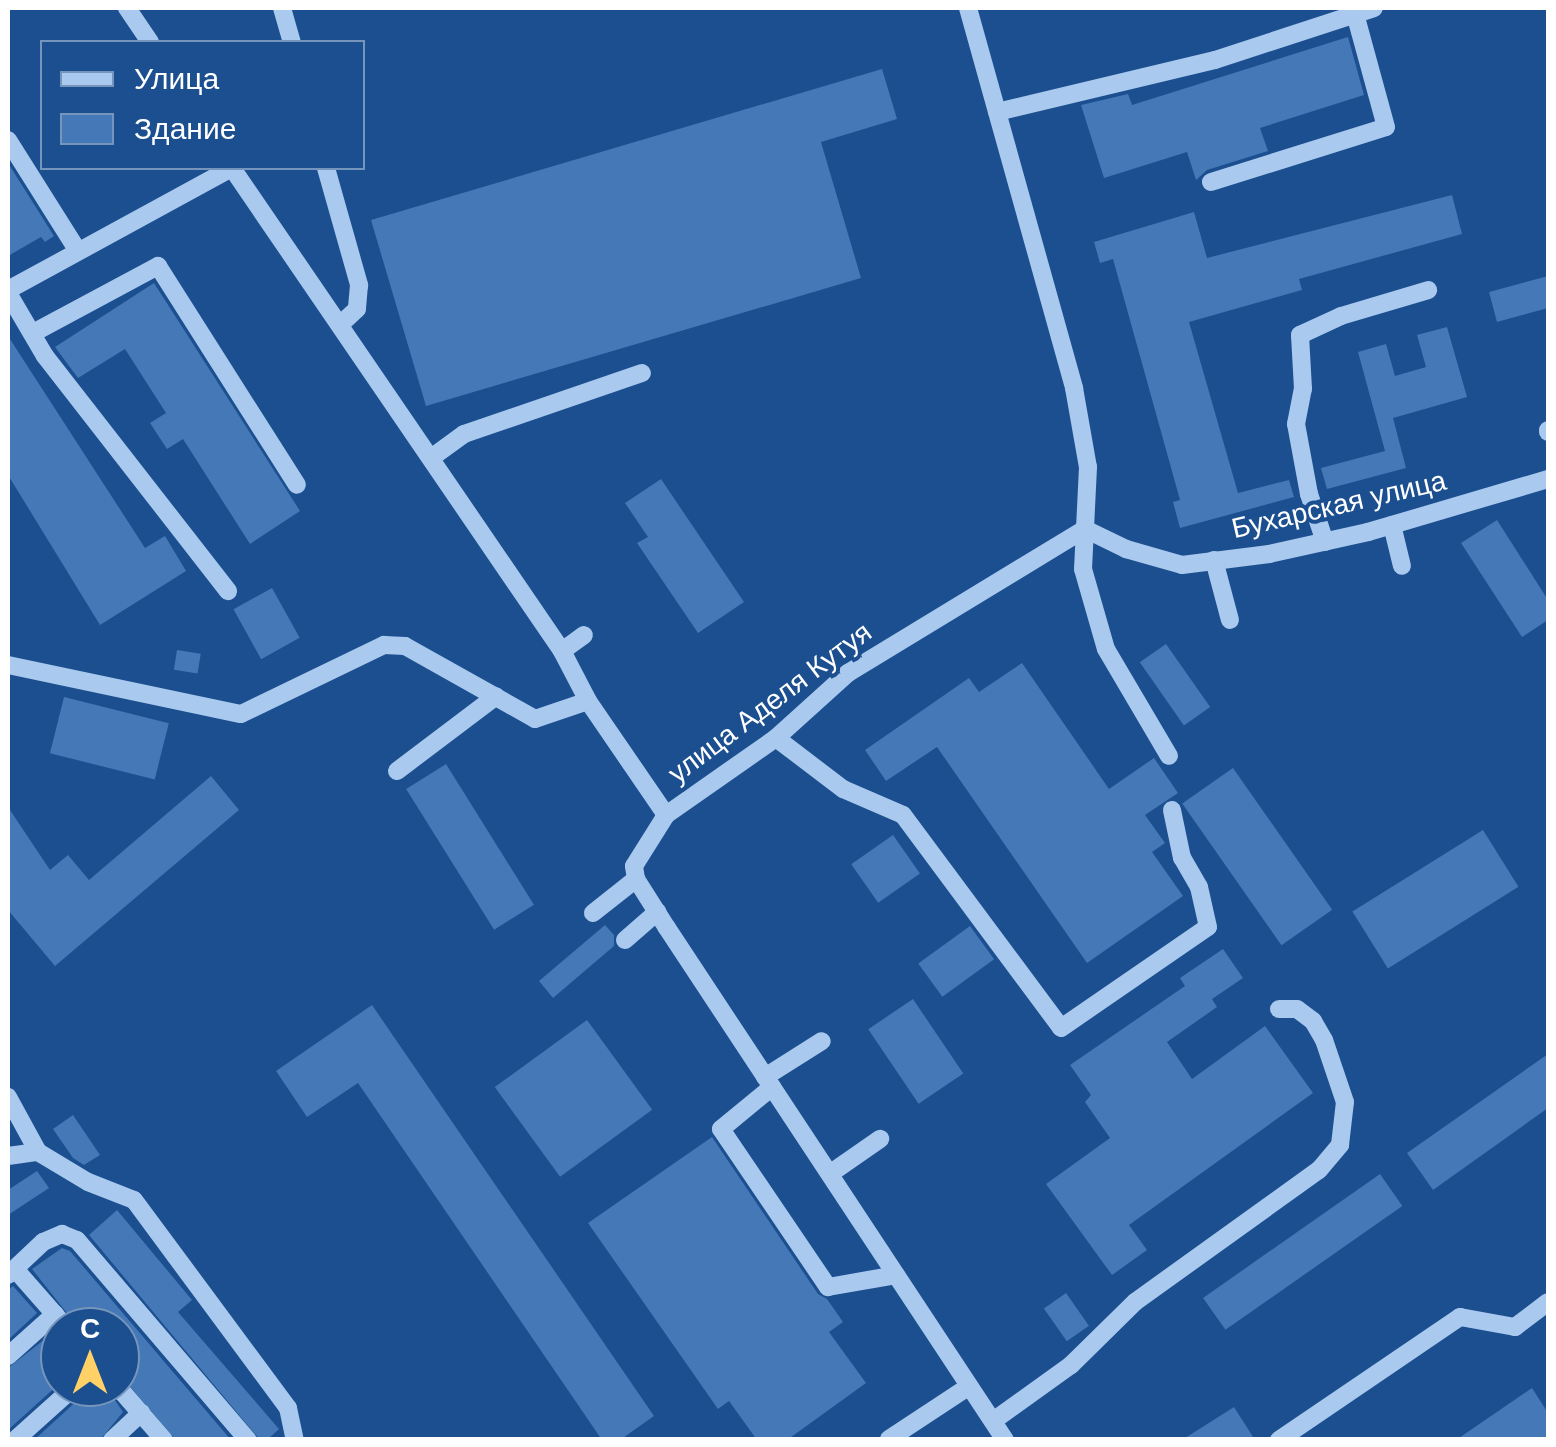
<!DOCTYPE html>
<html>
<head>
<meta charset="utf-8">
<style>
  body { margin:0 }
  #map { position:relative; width:1556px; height:1447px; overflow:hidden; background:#1b4f8f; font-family:Arial,sans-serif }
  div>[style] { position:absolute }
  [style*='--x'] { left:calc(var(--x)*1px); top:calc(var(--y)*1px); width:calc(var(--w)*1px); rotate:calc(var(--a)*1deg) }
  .building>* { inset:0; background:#4478b7; transform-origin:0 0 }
  .minor>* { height:18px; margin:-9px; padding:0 9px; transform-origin:9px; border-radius:9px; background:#a9c9ee }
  span { translate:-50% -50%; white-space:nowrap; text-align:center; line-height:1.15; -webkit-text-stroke:8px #1b4f8f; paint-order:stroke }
  .street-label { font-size:28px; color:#fff }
  .frame { position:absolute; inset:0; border:10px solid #fff; pointer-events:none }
  .legend { position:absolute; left:40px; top:40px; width:325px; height:130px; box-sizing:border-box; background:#1b4f8f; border:2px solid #7695bc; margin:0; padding:12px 18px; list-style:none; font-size:30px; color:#fff }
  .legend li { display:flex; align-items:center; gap:20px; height:50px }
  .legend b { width:50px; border:2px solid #7695bc }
  .north { position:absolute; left:40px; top:1307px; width:100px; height:100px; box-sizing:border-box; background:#1b4f8f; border:2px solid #7695bc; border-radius:50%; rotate:0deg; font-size:28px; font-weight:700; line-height:40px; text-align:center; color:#fff }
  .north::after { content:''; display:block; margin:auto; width:35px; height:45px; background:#ffd166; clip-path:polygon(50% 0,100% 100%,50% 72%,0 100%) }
</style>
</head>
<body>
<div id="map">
  <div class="building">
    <i style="clip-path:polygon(1348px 37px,1364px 95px,1260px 128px,1268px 151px,1207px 170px,1196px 180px,1187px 152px,1104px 178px,1081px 105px,1128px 94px,1132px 105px)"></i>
    <i style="clip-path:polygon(882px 69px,897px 119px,821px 142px,861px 278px,426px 406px,371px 220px)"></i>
    <i style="clip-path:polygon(8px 163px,54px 236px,45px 242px,41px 237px,8px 256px)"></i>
    <i style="clip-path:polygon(1452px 195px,1462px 234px,1299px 279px,1302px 290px,1189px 322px,1238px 493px,1289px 480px,1294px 497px,1180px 528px,1173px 502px,1180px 500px,1113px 259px,1100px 263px,1094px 242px,1194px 212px,1207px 258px)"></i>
    <i style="clip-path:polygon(1548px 276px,1548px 308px,1497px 322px,1489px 292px)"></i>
    <i style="clip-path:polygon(154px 283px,300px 511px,250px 544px,183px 439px,167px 449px,150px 423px,166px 413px,125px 349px,78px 378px,55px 347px)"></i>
    <i style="clip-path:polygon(1447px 327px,1467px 397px,1393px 418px,1406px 468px,1327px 489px,1321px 468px,1385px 451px,1358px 352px,1386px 344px,1395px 376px,1426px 367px,1417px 335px)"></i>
    <i style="clip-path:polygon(8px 336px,145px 548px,165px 536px,186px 571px,100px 625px,8px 475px)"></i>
    <i style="clip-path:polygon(661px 479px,744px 602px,698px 633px,637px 543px,648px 537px,625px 503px)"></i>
    <i style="clip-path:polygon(1497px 520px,1548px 600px,1548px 620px,1522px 637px,1461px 543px)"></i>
    <i style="left:272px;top:588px;width:57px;height:44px;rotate:61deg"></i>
    <i style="left:1166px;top:644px;width:77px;height:32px;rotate:55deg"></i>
    <i style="left:177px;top:650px;width:24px;height:20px;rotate:9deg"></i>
    <i style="clip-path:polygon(1022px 663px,1109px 789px,1154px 758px,1178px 793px,1145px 815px,1165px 843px,1152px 852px,1183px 896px,1087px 963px,937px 747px,886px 781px,865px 750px,969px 678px,979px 692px)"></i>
    <i style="left:64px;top:697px;width:108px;height:58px;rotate:14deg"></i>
    <i style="left:446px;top:764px;width:166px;height:47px;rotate:58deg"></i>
    <i style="left:1233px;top:768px;width:173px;height:62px;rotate:55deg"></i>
    <i style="clip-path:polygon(211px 776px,239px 810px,55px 966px,8px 910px,8px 807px,50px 870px,68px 855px,89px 880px)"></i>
    <i style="left:1483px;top:830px;width:67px;height:154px;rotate:58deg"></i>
    <i style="left:893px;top:835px;width:47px;height:51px;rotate:55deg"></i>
    <i style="clip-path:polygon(605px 925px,614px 935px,614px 946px,553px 998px,539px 981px)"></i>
    <i style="left:970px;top:926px;width:41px;height:64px;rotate:54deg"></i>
    <i style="clip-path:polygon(1223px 949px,1243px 978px,1212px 999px,1217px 1007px,1167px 1042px,1192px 1079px,1265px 1026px,1313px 1093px,1129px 1225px,1147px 1250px,1112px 1275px,1046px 1184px,1110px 1138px,1085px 1102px,1091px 1095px,1070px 1065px,1185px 986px,1180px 978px)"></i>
    <i style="left:913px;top:999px;width:90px;height:54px;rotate:56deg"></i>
    <i style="clip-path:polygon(372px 1005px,654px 1416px,620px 1440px,602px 1440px,358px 1083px,307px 1117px,276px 1071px)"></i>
    <i style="left:587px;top:1020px;width:111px;height:114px;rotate:54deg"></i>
    <i style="clip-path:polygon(1548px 1054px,1548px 1108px,1433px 1190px,1407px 1153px)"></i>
    <i style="clip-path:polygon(73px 1115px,100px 1155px,84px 1165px,73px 1158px,53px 1129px)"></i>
    <i style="clip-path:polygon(712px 1137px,818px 1294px,827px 1299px,843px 1322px,829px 1332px,866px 1383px,787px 1440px,757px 1440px,729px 1401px,718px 1409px,588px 1223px)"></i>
    <i style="clip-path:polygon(37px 1171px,49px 1188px,8px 1215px,8px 1190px)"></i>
    <i style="left:1380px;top:1174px;width:39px;height:216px;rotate:55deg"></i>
    <i style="clip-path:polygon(117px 1210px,192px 1300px,178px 1312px,279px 1429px,267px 1440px,260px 1440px,89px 1235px)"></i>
    <i style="clip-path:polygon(62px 1248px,70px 1251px,231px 1440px,176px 1440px,120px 1375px,120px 1327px,78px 1327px,32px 1269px)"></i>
    <i style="clip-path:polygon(13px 1286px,37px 1313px,8px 1340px,8px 1290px)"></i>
    <i style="left:1066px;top:1293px;width:40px;height:27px;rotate:55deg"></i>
    <i style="clip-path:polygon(54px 1332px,60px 1338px,60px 1383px,8px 1430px,8px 1368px)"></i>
    <i style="clip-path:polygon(92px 1387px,106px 1387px,123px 1412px,100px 1440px,34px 1440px)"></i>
    <i style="clip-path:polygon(1532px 1388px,1548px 1413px,1548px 1440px,1456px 1440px)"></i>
    <i style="clip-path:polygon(1234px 1407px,1255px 1440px,1182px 1440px)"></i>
  </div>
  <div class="minor">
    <i style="--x:127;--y:8;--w:41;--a:55.9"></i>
    <i style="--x:282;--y:8;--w:35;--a:74"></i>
    <i style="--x:968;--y:8;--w:395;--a:74.4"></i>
    <i style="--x:1074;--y:388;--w:80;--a:80"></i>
    <i style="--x:1088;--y:467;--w:102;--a:92.8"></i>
    <i style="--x:1083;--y:569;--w:83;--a:74"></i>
    <i style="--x:1106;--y:649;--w:124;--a:59.5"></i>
    <i style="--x:997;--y:112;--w:224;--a:-13.4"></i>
    <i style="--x:1215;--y:60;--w:167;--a:-18.1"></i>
    <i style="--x:8;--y:140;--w:131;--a:57.8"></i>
    <i style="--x:232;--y:168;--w:585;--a:55.66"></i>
    <i style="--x:562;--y:651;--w:56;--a:62.5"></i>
    <i style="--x:588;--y:701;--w:138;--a:55.6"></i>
    <i style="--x:326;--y:168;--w:122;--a:74.2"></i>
    <i style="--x:359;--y:285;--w:24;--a:95"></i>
    <i style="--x:357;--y:309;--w:23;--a:137"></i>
    <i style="--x:1211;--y:182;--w:183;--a:-17.4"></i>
    <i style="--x:1386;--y:127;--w:117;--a:-105.3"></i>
    <i style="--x:8;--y:290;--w:255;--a:-28.6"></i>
    <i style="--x:8;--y:293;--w:73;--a:59.6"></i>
    <i style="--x:45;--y:356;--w:298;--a:52.1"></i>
    <i style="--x:33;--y:333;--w:142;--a:-28.2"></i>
    <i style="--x:158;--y:266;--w:259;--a:57.6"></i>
    <i style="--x:1548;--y:430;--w:2;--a:90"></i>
    <i style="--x:431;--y:458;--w:41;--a:-36"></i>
    <i style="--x:464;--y:434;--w:188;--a:-18.9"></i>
    <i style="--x:1392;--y:525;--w:42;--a:76.3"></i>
    <i style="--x:1085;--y:529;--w:46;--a:26"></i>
    <i style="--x:1126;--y:549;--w:58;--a:15.9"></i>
    <i style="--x:1182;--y:565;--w:88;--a:-7.2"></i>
    <i style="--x:1269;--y:554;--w:101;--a:-12.5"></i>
    <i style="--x:1368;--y:532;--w:188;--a:-16.4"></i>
    <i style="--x:1325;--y:542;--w:51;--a:-108.4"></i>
    <i style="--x:1309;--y:494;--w:71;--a:-100.5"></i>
    <i style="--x:1296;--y:424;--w:36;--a:-79"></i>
    <i style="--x:1303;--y:389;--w:54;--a:-93.2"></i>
    <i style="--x:1300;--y:335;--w:45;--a:-24.9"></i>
    <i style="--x:1341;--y:316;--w:91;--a:-16.6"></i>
    <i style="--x:1214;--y:560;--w:62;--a:75.1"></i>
    <i style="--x:562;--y:651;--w:27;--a:-36"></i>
    <i style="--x:8;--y:665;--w:238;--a:11.9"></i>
    <i style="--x:241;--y:714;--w:159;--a:-25.8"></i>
    <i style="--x:384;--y:645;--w:21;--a:3"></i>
    <i style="--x:405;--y:646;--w:149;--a:29.3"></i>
    <i style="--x:535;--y:719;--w:56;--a:-18.8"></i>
    <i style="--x:776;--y:738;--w:84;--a:37.3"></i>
    <i style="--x:843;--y:789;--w:65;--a:23.4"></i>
    <i style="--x:903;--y:815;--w:265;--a:53.4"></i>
    <i style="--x:1061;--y:1028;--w:178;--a:-34.5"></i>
    <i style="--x:1208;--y:927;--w:41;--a:-102.7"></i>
    <i style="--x:1199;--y:887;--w:34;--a:-120"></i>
    <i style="--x:1182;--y:858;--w:49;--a:-101.8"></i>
    <i style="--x:397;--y:771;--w:124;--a:-37.1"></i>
    <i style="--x:593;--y:913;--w:55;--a:-38.3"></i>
    <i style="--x:625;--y:940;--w:43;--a:-41.2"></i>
    <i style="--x:765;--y:1077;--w:67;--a:-32.3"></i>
    <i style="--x:772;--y:1087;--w:66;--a:140.5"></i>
    <i style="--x:721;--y:1129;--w:191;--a:55.9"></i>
    <i style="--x:828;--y:1287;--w:69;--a:-10"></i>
    <i style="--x:8;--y:1097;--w:63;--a:61.4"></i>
    <i style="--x:8;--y:1156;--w:30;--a:-8"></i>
    <i style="--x:38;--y:1152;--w:58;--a:31"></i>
    <i style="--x:88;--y:1182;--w:49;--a:21.4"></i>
    <i style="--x:134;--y:1200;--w:259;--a:53.5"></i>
    <i style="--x:288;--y:1408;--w:33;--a:78"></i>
    <i style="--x:831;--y:1173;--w:60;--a:-34.8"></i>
    <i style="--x:15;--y:1269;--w:77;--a:48.7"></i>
    <i style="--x:8;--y:1275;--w:48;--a:-43.3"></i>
    <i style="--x:43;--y:1242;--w:21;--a:-23"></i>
    <i style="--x:62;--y:1234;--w:16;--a:22"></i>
    <i style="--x:77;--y:1240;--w:263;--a:49.5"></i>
    <i style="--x:8;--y:1356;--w:63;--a:-41.8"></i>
    <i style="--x:118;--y:1387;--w:70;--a:49"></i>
    <i style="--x:993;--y:1421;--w:96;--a:-35.7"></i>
    <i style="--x:1071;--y:1365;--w:90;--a:-44.5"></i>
    <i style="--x:1135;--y:1302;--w:226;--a:-35.7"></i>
    <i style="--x:1319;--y:1170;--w:33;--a:-50"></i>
    <i style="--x:1340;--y:1145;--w:43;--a:-83.4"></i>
    <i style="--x:1345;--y:1102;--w:65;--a:-108.7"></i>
    <i style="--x:1324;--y:1040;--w:22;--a:-120"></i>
    <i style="--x:1313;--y:1021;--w:20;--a:-143"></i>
    <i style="--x:1297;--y:1009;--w:18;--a:180"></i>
    <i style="--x:889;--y:1439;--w:95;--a:-33.4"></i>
    <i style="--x:15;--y:1440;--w:79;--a:-41.9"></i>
    <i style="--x:112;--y:1440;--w:40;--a:-43"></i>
    <i style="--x:1005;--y:1440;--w:614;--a:-123.43"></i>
    <i style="--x:667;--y:928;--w:58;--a:-122.3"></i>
    <i style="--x:636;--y:879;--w:13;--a:-99"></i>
    <i style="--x:634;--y:866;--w:60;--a:-57.9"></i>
    <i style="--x:666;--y:815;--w:134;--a:-35"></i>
    <i style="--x:776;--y:738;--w:97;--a:-42.1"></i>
    <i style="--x:848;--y:673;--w:277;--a:-31.3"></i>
    <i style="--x:1279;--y:1440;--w:219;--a:-34.2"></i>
    <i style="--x:1460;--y:1317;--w:56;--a:10.3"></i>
    <i style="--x:1515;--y:1327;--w:41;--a:-37.1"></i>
  </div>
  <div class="street-label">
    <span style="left:1339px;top:505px;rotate:-13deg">Бухарская улица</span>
    <span style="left:770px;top:703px;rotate:-37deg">улица Аделя Кутуя</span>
  </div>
  <div class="frame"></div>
  <ul class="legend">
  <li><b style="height:12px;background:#a9c9ee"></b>Улица</li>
  <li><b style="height:28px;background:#4478b7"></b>Здание</li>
  </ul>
  <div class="north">С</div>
</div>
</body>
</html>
